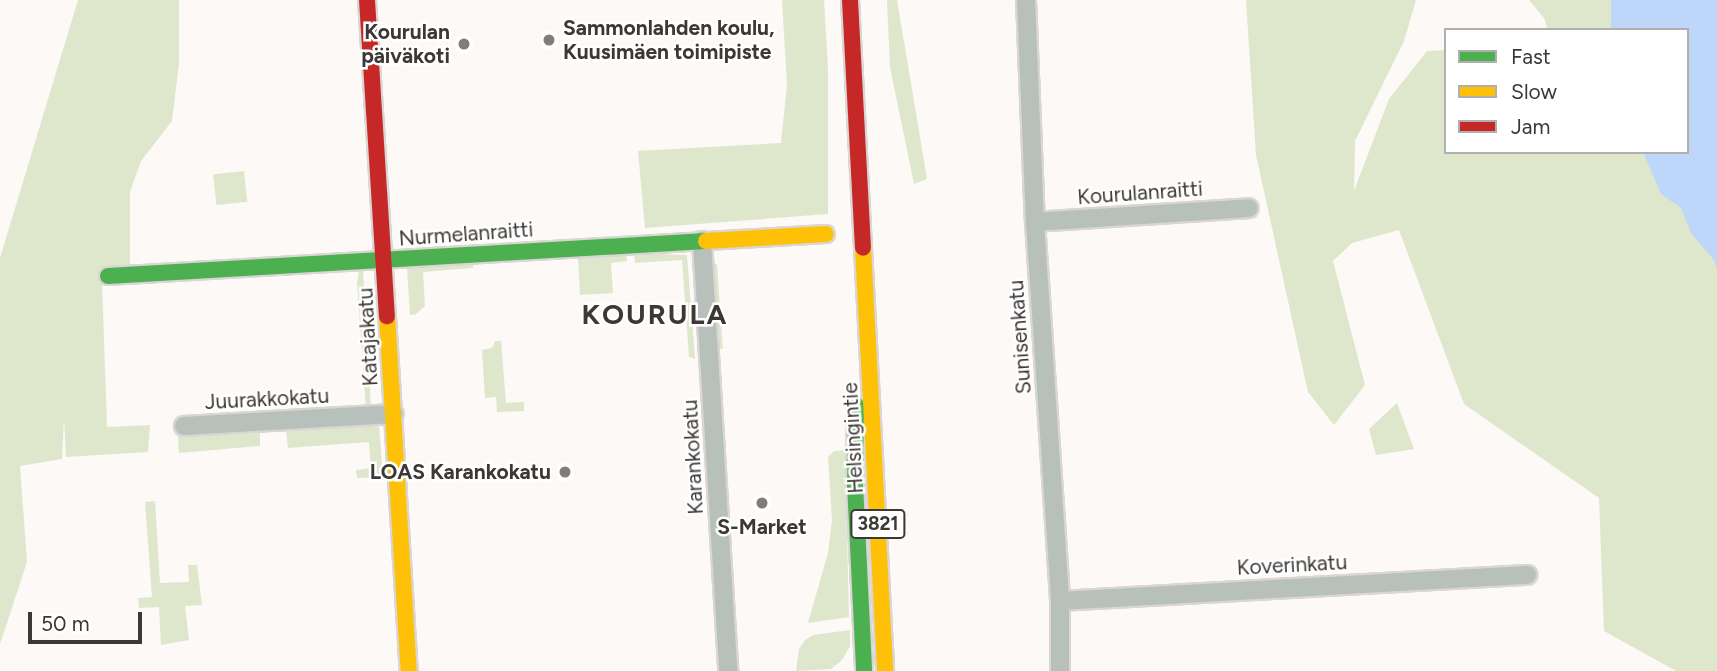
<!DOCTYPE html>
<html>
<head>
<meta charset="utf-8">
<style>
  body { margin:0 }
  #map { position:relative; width:1717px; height:671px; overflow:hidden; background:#fcf9f6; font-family:Figtree,sans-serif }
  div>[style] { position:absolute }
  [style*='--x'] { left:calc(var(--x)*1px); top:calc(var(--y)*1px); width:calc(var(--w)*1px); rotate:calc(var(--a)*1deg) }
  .green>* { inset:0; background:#dee7cc; transform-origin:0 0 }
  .water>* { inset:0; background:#bdd6f9 }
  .roads { filter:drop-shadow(2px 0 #d9d6d4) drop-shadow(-2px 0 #d9d6d4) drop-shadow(0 2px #d9d6d4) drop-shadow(0 -2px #d9d6d4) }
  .street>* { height:18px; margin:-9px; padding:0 9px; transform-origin:9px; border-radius:9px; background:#b7c0bb }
  .fast>* { height:16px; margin:-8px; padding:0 8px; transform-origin:8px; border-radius:8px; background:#4caf50 }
  .slow>* { height:16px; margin:-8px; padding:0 8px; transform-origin:8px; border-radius:8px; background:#ffc107 }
  .jam>* { height:16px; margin:-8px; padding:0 8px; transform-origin:8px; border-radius:8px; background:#c62828 }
  .dots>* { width:19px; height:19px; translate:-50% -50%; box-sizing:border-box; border:4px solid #fff; border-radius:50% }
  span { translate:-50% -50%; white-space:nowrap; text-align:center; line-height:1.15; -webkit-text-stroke:5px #fff; paint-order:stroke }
  .shield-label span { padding:2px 5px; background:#fff; border:2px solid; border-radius:5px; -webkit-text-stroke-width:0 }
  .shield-label { font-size:19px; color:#3c3835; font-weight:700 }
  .poi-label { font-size:21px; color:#3c3835; font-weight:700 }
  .left { translate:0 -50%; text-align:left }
  .right { translate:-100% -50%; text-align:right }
  .street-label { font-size:21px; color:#3c3835 }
  .district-label { font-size:28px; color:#3c3835; font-weight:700; letter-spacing:2px }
  .legend { position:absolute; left:1444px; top:28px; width:245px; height:126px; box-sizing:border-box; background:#fff; border:2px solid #b1afae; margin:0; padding:9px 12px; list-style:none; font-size:21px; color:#3c3835 }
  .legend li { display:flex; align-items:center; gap:14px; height:35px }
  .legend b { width:35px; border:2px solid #b1afae }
  .scale { position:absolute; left:28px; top:612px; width:114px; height:32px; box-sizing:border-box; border:4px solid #3c3835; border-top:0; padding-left:9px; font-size:21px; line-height:24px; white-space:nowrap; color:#3c3835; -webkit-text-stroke:5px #fff; paint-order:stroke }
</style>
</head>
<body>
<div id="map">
  <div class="green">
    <i style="clip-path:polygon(78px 0,179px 0,179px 63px,172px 121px,141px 161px,130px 192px,130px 266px,102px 283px,107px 427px,150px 425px,148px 452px,66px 457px,64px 418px,62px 459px,20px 466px,27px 562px,0 644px,0 258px)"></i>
    <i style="clip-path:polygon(782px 0,824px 0,828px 70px,828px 214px,645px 228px,638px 151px,781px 143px,787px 85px)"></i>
    <i style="clip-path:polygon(887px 0,897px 0,927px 179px,914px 184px,890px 67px)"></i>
    <i style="clip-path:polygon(1246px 0,1416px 0,1404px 41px,1355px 141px,1354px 191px,1389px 99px,1427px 51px,1446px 50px,1446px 152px,1687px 152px,1687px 30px,1548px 30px,1544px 18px,1529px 0,1717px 0,1717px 671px,1676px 671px,1604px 631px,1599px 498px,1464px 404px,1399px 230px,1352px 243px,1333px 261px,1365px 385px,1334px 425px,1308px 392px,1256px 155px)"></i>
    <i style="left:244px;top:171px;width:31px;height:31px;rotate:84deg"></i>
    <i style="clip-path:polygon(634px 253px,687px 255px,695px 359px,689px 357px,682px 260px,635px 263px)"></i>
    <i style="clip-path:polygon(626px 254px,627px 261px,611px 263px,613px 293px,580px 295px,578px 258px)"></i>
    <i style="clip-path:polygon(473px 264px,473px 268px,423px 272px,425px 306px,416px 314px,410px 315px,407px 268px)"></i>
    <i style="left:717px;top:264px;width:85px;height:8px;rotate:86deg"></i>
    <i style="clip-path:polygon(363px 270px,371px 408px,366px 409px,357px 283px,359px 271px)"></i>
    <i style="clip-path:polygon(495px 341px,501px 341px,506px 403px,524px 402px,524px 411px,497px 412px,496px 397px,485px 398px,482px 350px,492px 348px)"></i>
    <i style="clip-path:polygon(1397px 403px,1414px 449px,1376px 455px,1369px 429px)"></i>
    <i style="clip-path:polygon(379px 425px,383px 477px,357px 478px,356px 470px,371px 468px,369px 442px,288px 448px,286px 430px)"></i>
    <i style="clip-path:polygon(260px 433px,260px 446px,179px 453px,178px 436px)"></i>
    <i style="clip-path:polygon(845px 450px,849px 617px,808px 623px,828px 553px,832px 521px,828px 457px,834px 451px)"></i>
    <i style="clip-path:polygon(155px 501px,160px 583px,189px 582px,188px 565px,197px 565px,202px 605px,185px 606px,189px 640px,161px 645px,159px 607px,139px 608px,138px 598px,152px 597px,145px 502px)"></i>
    <i style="clip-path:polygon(850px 630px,850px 646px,842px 660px,831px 669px,796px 671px,799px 649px,805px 640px,813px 635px)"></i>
  </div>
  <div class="water">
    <i style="clip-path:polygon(1611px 0,1717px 0,1717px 269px,1714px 260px,1691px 233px,1681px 208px,1661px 194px,1643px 152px,1687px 152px,1687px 30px,1611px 30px)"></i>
  </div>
  <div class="roads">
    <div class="street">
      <i style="--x:1026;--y:0;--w:222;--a:87.7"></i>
      <i style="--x:1035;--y:222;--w:380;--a:86.2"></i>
      <i style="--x:1060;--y:601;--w:70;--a:90"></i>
      <i style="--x:1035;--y:222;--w:214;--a:-3.7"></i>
      <i style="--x:702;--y:241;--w:431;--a:86.5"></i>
      <i style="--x:184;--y:426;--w:210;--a:-3.3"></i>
      <i style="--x:1060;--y:601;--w:468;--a:-3.2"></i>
    </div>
    <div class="fast">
      <i style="--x:108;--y:276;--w:599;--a:-3.35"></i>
      <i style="--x:856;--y:405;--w:79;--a:90.7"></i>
      <i style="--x:855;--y:484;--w:187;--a:87.2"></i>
    </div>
    <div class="slow">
      <i style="--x:706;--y:241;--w:120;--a:-3.3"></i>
      <i style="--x:863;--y:248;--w:424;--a:87"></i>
      <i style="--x:387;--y:316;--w:356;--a:86.5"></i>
    </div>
    <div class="jam">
      <i style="--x:367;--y:0;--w:317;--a:86.4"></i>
      <i style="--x:850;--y:0;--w:248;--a:87"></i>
    </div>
  </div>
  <div class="dots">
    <i style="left:549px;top:40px;background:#7f7c79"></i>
    <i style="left:464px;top:44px;background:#7f7c79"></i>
    <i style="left:565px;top:472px;background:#7f7c79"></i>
    <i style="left:762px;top:503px;background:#7f7c79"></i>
  </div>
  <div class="shield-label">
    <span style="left:878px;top:524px">3821</span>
  </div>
  <div class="poi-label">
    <span class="left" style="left:563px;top:40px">Sammonlahden koulu,<br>Kuusimäen toimipiste</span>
    <span class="right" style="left:450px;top:44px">Kourulan<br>päiväkoti</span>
    <span class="right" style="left:551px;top:472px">LOAS Karankokatu</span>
    <span style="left:762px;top:527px">S-Market</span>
  </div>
  <div class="street-label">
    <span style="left:1140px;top:193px;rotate:-4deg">Kourulanraitti</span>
    <span style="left:466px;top:234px;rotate:-4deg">Nurmelanraitti</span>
    <span style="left:368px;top:337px;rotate:-93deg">Katajakatu</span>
    <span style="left:1020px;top:337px;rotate:-94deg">Sunisenkatu</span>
    <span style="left:267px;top:399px;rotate:-3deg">Juurakkokatu</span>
    <span style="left:853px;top:438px;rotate:-93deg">Helsingintie</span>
    <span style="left:693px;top:457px;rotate:-93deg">Karankokatu</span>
    <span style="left:1292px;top:565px;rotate:-3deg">Koverinkatu</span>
  </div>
  <div class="district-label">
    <span style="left:655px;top:314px">KOURULA</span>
  </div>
  <ul class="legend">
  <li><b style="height:9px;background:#4caf50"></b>Fast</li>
  <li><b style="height:9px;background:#ffc107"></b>Slow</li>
  <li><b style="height:9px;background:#c62828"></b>Jam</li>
  </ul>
  <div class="scale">50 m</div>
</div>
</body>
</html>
